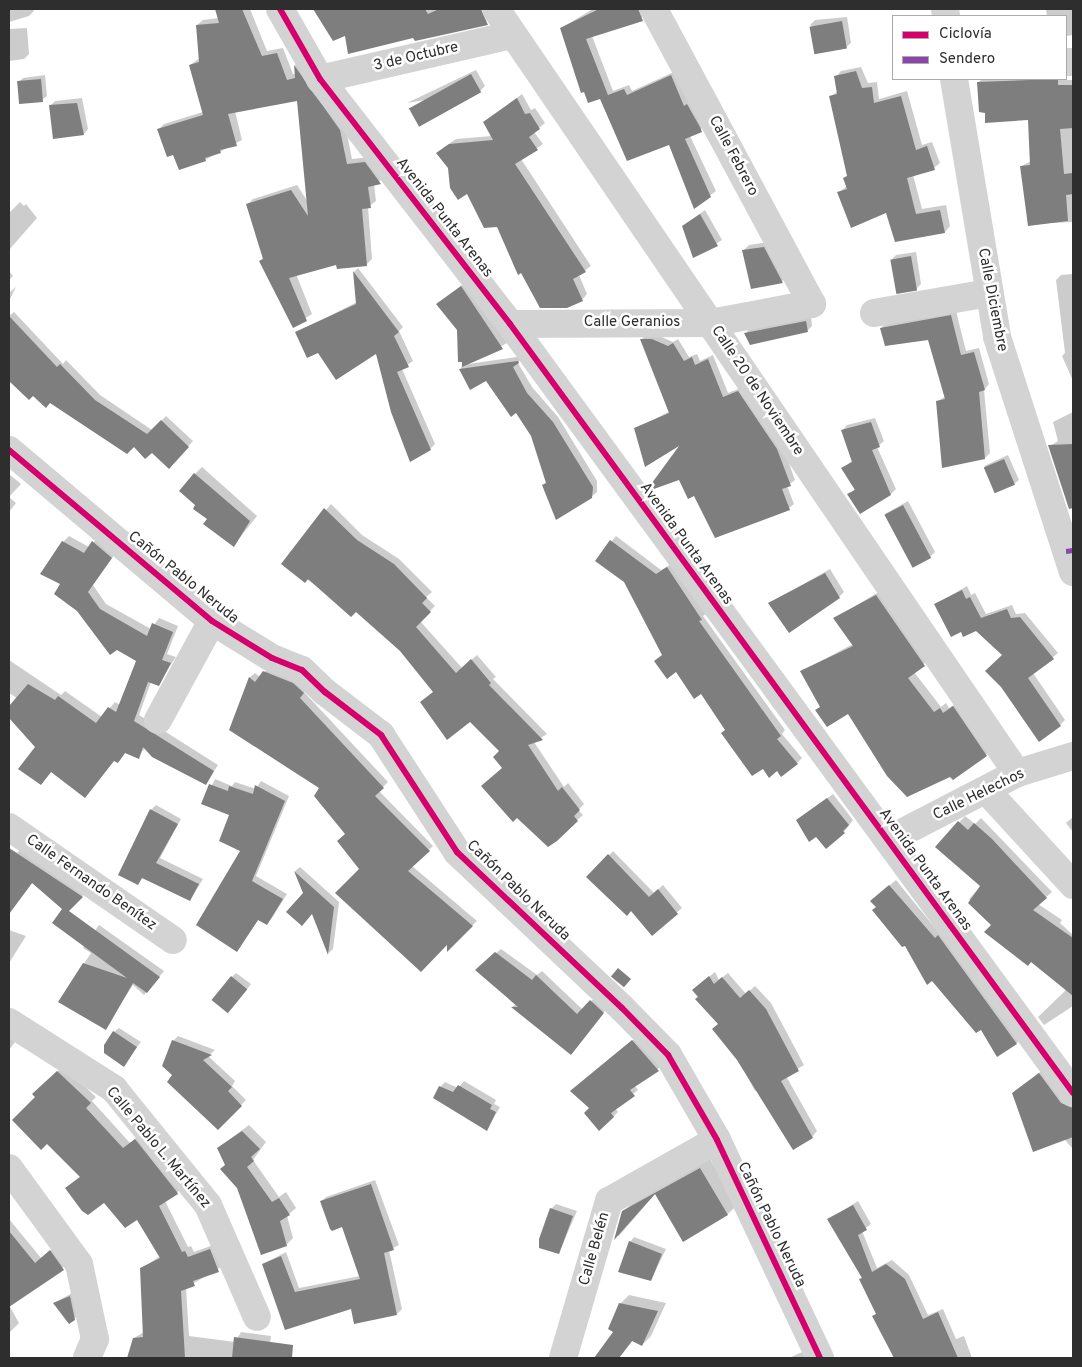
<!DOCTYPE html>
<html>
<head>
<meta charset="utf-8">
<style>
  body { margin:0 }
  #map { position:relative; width:1082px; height:1367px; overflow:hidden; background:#fff; font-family:Overpass,sans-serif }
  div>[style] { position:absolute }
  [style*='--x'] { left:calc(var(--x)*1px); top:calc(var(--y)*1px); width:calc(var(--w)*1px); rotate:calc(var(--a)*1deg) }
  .shadow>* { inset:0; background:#0003 }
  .building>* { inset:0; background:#7e7e7e; transform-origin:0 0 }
  .minor>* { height:28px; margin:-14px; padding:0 14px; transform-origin:14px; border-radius:14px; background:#d3d3d3 }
  .quiet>* { height:5px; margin-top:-2.5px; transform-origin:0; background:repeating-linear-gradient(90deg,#8e44ad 0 10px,transparent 0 15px) }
  .cycleway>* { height:6px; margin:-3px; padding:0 3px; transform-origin:3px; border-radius:3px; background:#d6006c }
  span { translate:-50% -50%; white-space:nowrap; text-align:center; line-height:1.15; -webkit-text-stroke:5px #fff; paint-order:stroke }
  .street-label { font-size:15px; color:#2e2e2e }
  .frame { position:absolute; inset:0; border:10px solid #2e2e2e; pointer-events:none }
  .legend { position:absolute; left:892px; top:15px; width:175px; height:65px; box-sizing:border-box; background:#fff; border:1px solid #ababab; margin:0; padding:6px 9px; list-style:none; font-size:15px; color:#2e2e2e }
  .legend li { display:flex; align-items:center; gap:10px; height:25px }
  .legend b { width:25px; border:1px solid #ababab }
</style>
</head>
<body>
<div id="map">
  <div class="shadow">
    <i style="clip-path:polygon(9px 9px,33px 9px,34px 11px,29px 16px,9px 22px)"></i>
    <i style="clip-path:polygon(217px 9px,250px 9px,267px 51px,283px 48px,293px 74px,296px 74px,295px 65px,300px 60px,345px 124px,352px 159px,371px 157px,386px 177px,374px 184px,376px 201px,368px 207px,372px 259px,366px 265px,337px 263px,296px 274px,312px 314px,293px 326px,260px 261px,264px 257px,247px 205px,253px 199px,297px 185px,308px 202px,298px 100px,235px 111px,242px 140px,205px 160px,174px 153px,159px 129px,164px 124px,203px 112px,190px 65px,200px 58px,197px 25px,203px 20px,219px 18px)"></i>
    <i style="clip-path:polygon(314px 9px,442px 9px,410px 25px,345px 34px,334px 40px)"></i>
    <i style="clip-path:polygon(641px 9px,642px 17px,637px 22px,592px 36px,613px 91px,629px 85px,632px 91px,676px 71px,706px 126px,690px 136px,716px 191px,695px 207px,670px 143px,601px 97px,561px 28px,593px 9px)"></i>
    <i style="clip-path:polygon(1046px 9px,1073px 9px,1073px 35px,1066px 36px,1066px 16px,1047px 16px)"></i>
    <i style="clip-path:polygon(847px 17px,851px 43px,846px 47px,810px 25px,815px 20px)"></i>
    <i style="clip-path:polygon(27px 28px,29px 54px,24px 59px,9px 61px,9px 29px)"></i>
    <i style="clip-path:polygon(861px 67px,868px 83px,877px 82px,879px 99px,907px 91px,922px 145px,932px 142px,940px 163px,934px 168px,913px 175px,922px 209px,946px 205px,950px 226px,945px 232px,896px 240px,887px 211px,838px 193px,847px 186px,845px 178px,848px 175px,830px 97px,838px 91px,836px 77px,841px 71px)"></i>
    <i style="clip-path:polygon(476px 70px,485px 86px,480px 91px,407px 103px)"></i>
    <i style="clip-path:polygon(45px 75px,47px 96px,42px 100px,18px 83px,23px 78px)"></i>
    <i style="clip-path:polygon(982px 79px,1073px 80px,1073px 222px,1029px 224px,1022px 166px,1031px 161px,1029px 118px,986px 112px,978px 83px)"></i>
    <i style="clip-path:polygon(522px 94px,531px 110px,535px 108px,545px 123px,534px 132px,543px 144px,521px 159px,591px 266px,579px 275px,587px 294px,582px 300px,498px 225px,467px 192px,449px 167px,443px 148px,456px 139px,492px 136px,484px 122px)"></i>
    <i style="clip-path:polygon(82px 98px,88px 129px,84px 134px,50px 106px,55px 101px)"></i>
    <i style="clip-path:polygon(20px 202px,24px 206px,26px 204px,37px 218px,9px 250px,9px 213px)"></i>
    <i style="clip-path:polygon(705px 210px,722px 240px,694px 257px,683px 226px)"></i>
    <i style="clip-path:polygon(768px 242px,787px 277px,782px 281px,752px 287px,744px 250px,749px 245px)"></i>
    <i style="clip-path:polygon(916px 252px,921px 284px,916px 289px,891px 260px,896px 255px)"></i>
    <i style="clip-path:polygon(358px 268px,403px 327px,399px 331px,413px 361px,402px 369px,435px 444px,430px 449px,377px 352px,318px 351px,296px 333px,357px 302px,354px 272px)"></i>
    <i style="clip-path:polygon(9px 271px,13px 276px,9px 280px)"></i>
    <i style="clip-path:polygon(1073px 274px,1073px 381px,1062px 356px,1065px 353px,1056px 280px,1061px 275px)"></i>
    <i style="clip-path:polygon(466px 282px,507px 343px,468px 364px,523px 356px,518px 363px,532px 387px,558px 417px,597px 481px,597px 492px,591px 497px,544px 485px,547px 481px,532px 436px,516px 412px,487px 380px,461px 369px,463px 361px,458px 330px,438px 304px)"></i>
    <i style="clip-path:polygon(16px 287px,9px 301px,9px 293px)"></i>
    <i style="clip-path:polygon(956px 311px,966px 351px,979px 348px,989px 384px,984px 390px,990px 453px,985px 458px,938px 401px,946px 396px,929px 339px,881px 328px,886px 323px)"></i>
    <i style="clip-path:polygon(14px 312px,63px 364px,66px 360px,100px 395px,152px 430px,166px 416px,193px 441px,169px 467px,152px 451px,134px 446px,51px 401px,33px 394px,29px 399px,9px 379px,9px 316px)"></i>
    <i style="clip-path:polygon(811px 317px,812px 326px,807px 331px,746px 333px,750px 328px)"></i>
    <i style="clip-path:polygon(646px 335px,657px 335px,673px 342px,678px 339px,689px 357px,697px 354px,700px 361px,713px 355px,728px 393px,743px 387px,782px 444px,795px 480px,787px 486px,794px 504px,789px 508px,684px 442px,636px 429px,670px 411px,642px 339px)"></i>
    <i style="clip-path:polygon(1073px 412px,1073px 470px,1060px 476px,1050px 446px,1058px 441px,1053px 422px)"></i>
    <i style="clip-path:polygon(875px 418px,884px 441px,877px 447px,896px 489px,891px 494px,848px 495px,855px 489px,843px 468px,853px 460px,843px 430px,847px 425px)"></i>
    <i style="clip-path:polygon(1008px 455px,1019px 480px,1014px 484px,984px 466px)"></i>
    <i style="clip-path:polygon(202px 467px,257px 516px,234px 545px,197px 505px,195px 474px)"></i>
    <i style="clip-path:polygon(9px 474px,21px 484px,9px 497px,16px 503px,9px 512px)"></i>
    <i style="clip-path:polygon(908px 501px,935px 552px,930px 557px,885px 514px)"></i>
    <i style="clip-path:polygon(331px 504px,362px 535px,399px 559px,432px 592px,426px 597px,435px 606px,420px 621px,462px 668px,477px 655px,496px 677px,493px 679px,547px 734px,534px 742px,564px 787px,568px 783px,584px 804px,578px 810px,583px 815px,548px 845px,503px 768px,501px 751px,471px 721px,434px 692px,400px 650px,356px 610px,282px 564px)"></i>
    <i style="clip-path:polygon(69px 536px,89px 547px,99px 536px,117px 551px,93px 585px,106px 604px,151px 629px,159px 618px,178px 626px,167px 654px,176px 657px,158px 684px,151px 682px,139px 715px,218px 765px,206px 783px,145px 748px,138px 757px,126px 752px,118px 762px,115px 760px,52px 771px,41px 784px,36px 747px,41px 714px,9px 693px,9px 660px,61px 695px,65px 691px,102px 717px,115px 702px,120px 705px,138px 660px,62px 583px,63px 542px)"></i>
    <i style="clip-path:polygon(616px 536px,661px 570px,673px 563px,706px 614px,703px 616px,785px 730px,782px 734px,802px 758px,797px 763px,777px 769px,726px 729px,701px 692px,676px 670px,656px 661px,663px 655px,625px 581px,596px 561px)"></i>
    <i style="clip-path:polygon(830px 569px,844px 592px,839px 597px,770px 603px)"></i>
    <i style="clip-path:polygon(967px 586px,971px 595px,975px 593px,986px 614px,1012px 605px,1016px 614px,1025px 613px,1058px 653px,1033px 673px,1065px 720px,1060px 725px,1003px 655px,977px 629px,961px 631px,936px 604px)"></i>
    <i style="clip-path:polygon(882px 590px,930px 659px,914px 672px,941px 707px,946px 703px,949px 708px,959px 702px,991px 749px,986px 755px,849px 712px,817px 710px,821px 706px,802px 671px,853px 644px,835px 618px)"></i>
    <i style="clip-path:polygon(269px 667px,307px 688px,304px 692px,388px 782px,379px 791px,433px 846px,412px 866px,477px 921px,448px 949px,449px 942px,361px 869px,346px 834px,320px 788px,231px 729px,250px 677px,255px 673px,260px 677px)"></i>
    <i style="clip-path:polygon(215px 779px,232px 786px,235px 782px,256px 789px,261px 781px,289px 796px,256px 876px,287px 894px,272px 918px,267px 923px,259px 919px,237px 950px,242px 851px,231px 814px,203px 803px)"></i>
    <i style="clip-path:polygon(833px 794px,853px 820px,844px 832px,816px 835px,797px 820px)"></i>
    <i style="clip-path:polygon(156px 805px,181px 819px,160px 858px,203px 879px,190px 900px,143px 877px,138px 883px,151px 810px)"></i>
    <i style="clip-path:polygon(965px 816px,975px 824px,981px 818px,1052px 892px,1038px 904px,1062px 920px,1060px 923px,1073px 935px,1073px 1006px,1044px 1025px,1038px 1017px,1067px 989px,992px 925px,969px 899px,981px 886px,937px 847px)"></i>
    <i style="clip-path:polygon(1073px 817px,1073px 832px,1066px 823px)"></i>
    <i style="clip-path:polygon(9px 848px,17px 853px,22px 848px,87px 891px,67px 912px,33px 882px,9px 914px)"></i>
    <i style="clip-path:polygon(613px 851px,654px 893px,663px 885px,682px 908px,652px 934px,631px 910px,588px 877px)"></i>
    <i style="clip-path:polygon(300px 867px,339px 902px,333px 949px,329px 953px,295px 871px)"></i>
    <i style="clip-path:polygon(896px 880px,1023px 1036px,1017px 1043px,998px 1055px,982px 1028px,905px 944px,877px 907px,878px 895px)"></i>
    <i style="clip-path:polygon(99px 925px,164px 971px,144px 995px,133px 985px,105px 1028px,59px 1002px,91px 953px,83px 948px)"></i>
    <i style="clip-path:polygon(9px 930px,26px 936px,9px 963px)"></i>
    <i style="clip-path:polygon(501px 949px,537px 975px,542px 971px,583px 1010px,596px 996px,608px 1007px,571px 1053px,512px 1007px,516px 1004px,481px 966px)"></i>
    <i style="clip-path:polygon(715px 972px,719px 980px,728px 973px,746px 994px,755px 986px,771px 1003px,804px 1065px,786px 1076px,817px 1131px,812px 1137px,758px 1089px,755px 1091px,719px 1024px,699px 997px,699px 985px)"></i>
    <i style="clip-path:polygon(236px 973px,251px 984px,232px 1008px,232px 977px)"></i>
    <i style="clip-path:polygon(119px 1028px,141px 1042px,123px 1065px,114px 1032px)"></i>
    <i style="clip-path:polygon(9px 1035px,15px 1042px,9px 1050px)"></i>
    <i style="clip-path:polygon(178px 1036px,215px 1050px,208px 1056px,235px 1081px,232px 1086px,246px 1100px,218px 1128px,174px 1074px,173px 1041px)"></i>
    <i style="clip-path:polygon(637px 1037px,663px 1065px,635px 1086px,638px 1090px,615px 1108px,618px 1112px,613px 1117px,591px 1108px,576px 1087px)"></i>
    <i style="clip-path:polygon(63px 1066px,96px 1097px,92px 1101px,130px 1143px,141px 1134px,184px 1187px,165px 1201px,188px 1247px,191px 1246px,194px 1252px,216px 1244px,224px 1265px,186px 1288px,189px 1336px,235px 1342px,241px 1332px,271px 1336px,268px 1358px,129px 1358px,134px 1338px,144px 1332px,141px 1269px,160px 1256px,137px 1219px,73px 1182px,81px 1176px,34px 1094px)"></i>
    <i style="clip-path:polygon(1044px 1069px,1073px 1103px,1073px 1149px,1019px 1088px)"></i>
    <i style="clip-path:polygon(464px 1081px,496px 1100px,494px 1104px,500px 1107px,487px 1130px,440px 1087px,445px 1082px,458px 1088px)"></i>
    <i style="clip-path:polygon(249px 1125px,266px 1142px,253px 1160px,279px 1197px,286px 1192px,296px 1208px,287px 1216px,293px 1238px,287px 1244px,262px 1254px,238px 1188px,218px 1148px)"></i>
    <i style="clip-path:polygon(710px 1159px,737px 1205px,728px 1214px,684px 1240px,656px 1193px,618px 1237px,623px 1212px,633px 1202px)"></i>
    <i style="clip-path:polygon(375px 1180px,399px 1245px,389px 1250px,402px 1309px,397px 1314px,352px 1307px,285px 1328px,263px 1264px,286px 1252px,299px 1288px,360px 1276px,343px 1226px,322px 1201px,326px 1197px)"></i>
    <i style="clip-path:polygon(858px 1201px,871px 1224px,862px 1231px,877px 1268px,892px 1260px,909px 1275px,928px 1315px,943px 1309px,956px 1339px,964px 1336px,972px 1358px,894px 1358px,874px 1316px,877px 1313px,863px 1277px,828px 1220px)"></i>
    <i style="clip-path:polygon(556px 1204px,577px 1211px,559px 1253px,551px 1209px)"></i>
    <i style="clip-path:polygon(9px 1219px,41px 1258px,56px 1246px,69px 1263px,9px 1305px,19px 1323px,9px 1333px)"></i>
    <i style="clip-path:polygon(634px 1237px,666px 1249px,651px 1280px,630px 1242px)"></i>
    <i style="clip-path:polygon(74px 1292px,79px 1314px,74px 1319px,54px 1303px)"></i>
    <i style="clip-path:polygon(629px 1295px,666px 1303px,651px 1336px,642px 1345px,633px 1340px,619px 1358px,609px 1358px,600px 1352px,615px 1331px,620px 1304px)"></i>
    <i style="clip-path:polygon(802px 1352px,805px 1358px,789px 1358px)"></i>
  </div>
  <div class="building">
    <i style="clip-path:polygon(215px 9px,242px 9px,262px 56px,277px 53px,287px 80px,295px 78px,294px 65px,340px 130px,347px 164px,365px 162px,381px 184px,368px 187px,371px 208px,362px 209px,367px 266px,337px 269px,336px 265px,289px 278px,307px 321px,293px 328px,259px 261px,263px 259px,246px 204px,291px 190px,308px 216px,297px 101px,228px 114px,237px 146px,220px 150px,221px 153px,205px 158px,206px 161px,179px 170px,173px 155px,167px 157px,157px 129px,203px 115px,189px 65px,199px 62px,196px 25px,219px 23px)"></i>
    <i style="clip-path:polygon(313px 9px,425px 9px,428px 14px,439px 9px,481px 9px,488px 25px,415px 41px,413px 38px,348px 54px,345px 36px,333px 41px)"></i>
    <i style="clip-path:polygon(599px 9px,638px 9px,643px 21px,586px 39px,608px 95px,624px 89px,627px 95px,671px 75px,684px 106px,687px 104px,700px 127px,702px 132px,685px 139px,711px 197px,694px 209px,669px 145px,627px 161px,600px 99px,588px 103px,584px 92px,581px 93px,560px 28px)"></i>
    <i style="left:842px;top:21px;width:28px;height:33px;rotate:80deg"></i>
    <i style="clip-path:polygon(856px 71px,862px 88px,872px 87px,874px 103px,901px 96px,916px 150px,927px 146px,935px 170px,907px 178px,916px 214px,940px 210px,945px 233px,895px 242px,886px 213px,851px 228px,837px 192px,847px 189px,843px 178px,847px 176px,829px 96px,837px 94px,834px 76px)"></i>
    <i style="left:471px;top:74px;width:21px;height:71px;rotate:61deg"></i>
    <i style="left:41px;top:79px;width:23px;height:24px;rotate:85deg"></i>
    <i style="clip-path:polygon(1058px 79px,1058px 85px,1073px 85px,1073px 128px,1060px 129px,1064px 174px,1073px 173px,1073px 194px,1066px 195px,1068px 221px,1028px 226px,1020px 166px,1030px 165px,1028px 120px,985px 123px,985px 113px,979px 112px,977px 82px)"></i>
    <i style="clip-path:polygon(517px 98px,525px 114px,530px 113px,540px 129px,529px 137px,538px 150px,515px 164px,586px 272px,573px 279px,583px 301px,567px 308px,540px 308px,521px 273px,518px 275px,497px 227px,484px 228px,467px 194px,458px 200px,450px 188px,448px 168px,436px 153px,449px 144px,493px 140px,483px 122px)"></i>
    <i style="clip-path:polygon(77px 103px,84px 135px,53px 139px,49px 105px)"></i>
    <i style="clip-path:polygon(700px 214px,718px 246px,693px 258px,682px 226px)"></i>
    <i style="clip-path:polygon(764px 247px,783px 283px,751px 289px,742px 250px)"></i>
    <i style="left:911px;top:256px;width:35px;height:21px;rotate:80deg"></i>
    <i style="clip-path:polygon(353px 271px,399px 332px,394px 336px,409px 367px,397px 372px,431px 450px,410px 462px,391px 412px,376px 354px,336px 380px,318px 353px,307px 358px,295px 332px,356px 304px)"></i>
    <i style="clip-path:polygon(461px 286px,503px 349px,462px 367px,462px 362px,458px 362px,457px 330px,436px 304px)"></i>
    <i style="clip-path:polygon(951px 315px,961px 355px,974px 352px,985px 390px,979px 392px,985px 459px,942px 468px,936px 401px,945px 399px,928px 340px,885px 346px,880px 328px)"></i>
    <i style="clip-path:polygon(9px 316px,57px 367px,60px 364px,95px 400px,147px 434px,161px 420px,189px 447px,169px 469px,152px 453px,145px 459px,134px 447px,127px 454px,50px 403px,46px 408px,33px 396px,29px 400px,9px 381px)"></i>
    <i style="clip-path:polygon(806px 321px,808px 332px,750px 345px,744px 333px)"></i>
    <i style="clip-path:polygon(640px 339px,652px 339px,668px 346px,673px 343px,684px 361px,692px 357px,695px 365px,708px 359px,723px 397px,738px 391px,777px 449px,791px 486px,782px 489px,790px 510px,715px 538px,694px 496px,688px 499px,679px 480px,651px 490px,649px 487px,679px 446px,645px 467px,634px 428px,669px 413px)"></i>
    <i style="clip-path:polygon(518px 361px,519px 363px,513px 367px,527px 393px,553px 422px,593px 487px,592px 498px,556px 520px,542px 485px,546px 483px,531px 436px,516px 413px,511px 417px,486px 381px,470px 390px,459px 369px)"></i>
    <i style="clip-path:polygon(871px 422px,880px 447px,872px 450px,891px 495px,860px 514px,847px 494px,855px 490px,841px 468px,852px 462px,841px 430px)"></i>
    <i style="clip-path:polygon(1073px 444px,1073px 508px,1069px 509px,1048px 445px)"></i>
    <i style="left:1004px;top:459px;width:28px;height:22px;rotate:67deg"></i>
    <i style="clip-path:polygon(194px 473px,250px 521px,234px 547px,203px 524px,207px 519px,193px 509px,195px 505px,179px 491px)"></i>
    <i style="left:903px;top:505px;width:60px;height:21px;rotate:62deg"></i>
    <i style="clip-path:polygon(324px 508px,357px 540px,394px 564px,427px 598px,422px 603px,431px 612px,416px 627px,456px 673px,471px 659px,491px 683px,489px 685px,543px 740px,528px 745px,558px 791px,562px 787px,580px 810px,574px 816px,578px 821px,557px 841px,548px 847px,517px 818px,513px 822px,481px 786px,502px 768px,493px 757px,499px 751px,470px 722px,447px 740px,420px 702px,433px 692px,400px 651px,356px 612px,351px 617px,308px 579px,305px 583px,281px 564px)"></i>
    <i style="clip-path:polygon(610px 540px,656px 574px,667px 567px,702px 620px,699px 621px,781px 736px,777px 739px,798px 764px,781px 777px,777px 771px,769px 778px,763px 769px,752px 776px,721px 733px,725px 730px,701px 694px,694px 699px,676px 672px,667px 679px,654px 661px,662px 655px,624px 582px,595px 561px)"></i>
    <i style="clip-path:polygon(62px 541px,84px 553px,92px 541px,112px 558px,88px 592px,100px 609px,147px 636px,152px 623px,173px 632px,162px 660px,171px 663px,159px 686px,148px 682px,134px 721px,214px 771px,206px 785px,152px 757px,143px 747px,139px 759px,125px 753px,118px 763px,114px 761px,85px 798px,51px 772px,41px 785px,18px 769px,35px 747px,9px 718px,9px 706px,28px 684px,55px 700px,58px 696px,96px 723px,108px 707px,116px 712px,136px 661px,117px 650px,110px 655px,77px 611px,54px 594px,60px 584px,40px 574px)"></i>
    <i style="clip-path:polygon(825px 573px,840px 598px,789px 633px,768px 603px)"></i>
    <i style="clip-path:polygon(962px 590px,966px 599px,970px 597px,981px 618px,1007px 609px,1011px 618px,1020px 617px,1054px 659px,1028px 678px,1061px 726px,1039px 742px,1001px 687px,985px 671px,1002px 655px,976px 631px,963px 637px,961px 632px,951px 637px,934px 604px)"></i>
    <i style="clip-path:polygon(876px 595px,925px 666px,908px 678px,934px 712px,940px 708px,943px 713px,953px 706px,987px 756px,953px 780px,950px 777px,907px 797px,887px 776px,848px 714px,827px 727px,815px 710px,820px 707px,800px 671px,853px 646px,833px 618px)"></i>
    <i style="clip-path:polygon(263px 671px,293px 683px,304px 693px,300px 698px,384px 788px,375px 796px,430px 851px,408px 871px,473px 926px,447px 952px,447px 945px,421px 972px,335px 893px,359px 869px,337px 841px,345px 834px,314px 796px,319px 788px,229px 730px,249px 677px,255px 682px)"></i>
    <i style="clip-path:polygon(209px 784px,228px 791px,229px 786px,253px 794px,255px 785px,285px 801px,252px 881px,283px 899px,267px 925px,258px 920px,237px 952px,196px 925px,240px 851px,219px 841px,229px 815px,201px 804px)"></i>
    <i style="clip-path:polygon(827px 798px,849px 825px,843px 831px,845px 833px,826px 849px,816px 837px,809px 842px,796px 820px)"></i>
    <i style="clip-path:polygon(150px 809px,178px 824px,156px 863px,199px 884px,190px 901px,142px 878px,138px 885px,118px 875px)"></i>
    <i style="clip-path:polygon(958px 821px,968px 830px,974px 823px,992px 839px,1047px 898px,1033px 910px,1073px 938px,1073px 996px,1031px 962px,1028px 966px,984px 932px,991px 925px,968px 903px,980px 886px,935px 847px)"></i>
    <i style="clip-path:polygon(9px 848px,83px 897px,69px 911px,160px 977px,147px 993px,133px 983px,106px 1030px,58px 1002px,83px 963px,127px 978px,52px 923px,62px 909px,32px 883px,9px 914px)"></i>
    <i style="clip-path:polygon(608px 854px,649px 897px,658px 889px,678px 914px,652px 936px,631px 911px,627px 916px,586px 877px)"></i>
    <i style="clip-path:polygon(294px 871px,334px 907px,328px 955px,312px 914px,302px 926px,286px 912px,303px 893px)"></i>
    <i style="clip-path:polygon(889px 885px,935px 938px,938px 935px,1017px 1044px,997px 1057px,981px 1030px,976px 1033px,932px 981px,927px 985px,905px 946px,902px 947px,872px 910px,876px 907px,870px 901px)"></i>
    <i style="clip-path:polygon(495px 952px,532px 980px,536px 975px,577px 1014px,590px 1000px,604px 1013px,571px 1055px,511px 1007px,518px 1007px,475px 970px)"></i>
    <i style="left:618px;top:968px;width:17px;height:11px;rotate:40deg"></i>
    <i style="left:231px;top:976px;width:21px;height:31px;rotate:39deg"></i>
    <i style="clip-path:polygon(709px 976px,714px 984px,722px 977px,740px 998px,749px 990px,766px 1009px,799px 1071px,781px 1081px,813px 1138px,793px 1150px,737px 1060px,712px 1029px,718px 1024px,695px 999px,698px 997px,692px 990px)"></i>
    <i style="clip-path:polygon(113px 1031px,137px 1047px,124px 1067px,104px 1053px,104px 1045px)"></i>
    <i style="clip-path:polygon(172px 1040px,212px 1055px,203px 1060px,232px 1087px,228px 1091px,242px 1106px,218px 1130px,167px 1082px,172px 1075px,162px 1066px)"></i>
    <i style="clip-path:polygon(632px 1040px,659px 1071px,630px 1090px,635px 1096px,611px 1113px,614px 1117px,599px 1131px,584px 1113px,589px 1108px,570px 1091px)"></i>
    <i style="clip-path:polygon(57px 1071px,91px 1103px,86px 1108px,123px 1148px,135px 1139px,177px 1192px,178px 1194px,159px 1206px,182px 1252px,185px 1251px,188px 1257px,210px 1249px,219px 1272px,193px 1281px,195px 1286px,181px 1291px,185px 1358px,127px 1358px,133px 1338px,143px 1337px,140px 1268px,160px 1258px,137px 1220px,125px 1228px,104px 1203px,88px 1215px,82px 1211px,65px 1188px,80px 1177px,47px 1144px,41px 1150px,12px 1120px,35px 1097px,32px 1094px)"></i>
    <i style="clip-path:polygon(1039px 1073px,1061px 1103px,1073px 1108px,1073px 1137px,1033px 1152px,1012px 1093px)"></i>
    <i style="clip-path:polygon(458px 1085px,492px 1105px,490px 1109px,496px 1112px,487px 1131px,433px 1098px,439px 1086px,453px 1092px)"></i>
    <i style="clip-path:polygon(242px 1131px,260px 1149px,251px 1157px,254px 1161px,247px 1167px,272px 1202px,279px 1198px,290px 1215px,280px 1221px,287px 1246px,261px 1255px,237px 1188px,220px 1169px,225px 1165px,217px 1148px)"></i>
    <i style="clip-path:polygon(700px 1168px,728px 1215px,683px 1242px,655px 1194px,614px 1240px,622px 1211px)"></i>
    <i style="clip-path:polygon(371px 1184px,394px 1250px,384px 1253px,397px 1315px,354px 1324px,351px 1309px,285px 1330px,262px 1264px,281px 1256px,295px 1292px,360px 1279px,342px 1227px,332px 1231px,330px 1229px,320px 1201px)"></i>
    <i style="clip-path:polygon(853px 1205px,867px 1230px,858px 1235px,872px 1272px,886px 1264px,905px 1279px,923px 1319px,938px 1312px,958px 1358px,894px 1358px,872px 1316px,876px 1314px,859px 1279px,862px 1278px,827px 1219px)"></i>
    <i style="clip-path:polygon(550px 1208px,573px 1216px,559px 1254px,539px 1248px,539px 1239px)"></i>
    <i style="clip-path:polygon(9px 1231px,35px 1263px,50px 1250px,64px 1270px,9px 1307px)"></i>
    <i style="clip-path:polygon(629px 1241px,662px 1254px,651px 1281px,618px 1272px)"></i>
    <i style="clip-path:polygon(70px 1296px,75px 1320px,69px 1324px,53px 1303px)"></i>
    <i style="clip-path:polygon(619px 1303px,658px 1311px,642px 1346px,632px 1341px,619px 1358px,594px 1358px,613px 1332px,608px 1329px)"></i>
    <i style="clip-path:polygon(234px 1337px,293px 1345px,292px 1358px,232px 1358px)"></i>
  </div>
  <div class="minor">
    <i style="--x:280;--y:9;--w:81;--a:60.3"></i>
    <i style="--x:320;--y:79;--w:310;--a:52.2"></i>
    <i style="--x:510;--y:324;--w:953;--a:53.79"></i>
    <i style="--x:496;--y:9;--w:925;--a:55.71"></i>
    <i style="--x:945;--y:9;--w:7;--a:82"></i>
    <i style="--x:1066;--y:62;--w:7;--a:0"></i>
    <i style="--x:320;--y:79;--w:197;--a:-12.9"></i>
    <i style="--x:954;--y:79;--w:262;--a:80.5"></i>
    <i style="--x:997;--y:337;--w:247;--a:72.1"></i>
    <i style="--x:874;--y:313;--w:117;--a:-9.9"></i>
    <i style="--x:510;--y:324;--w:200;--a:-0.3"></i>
    <i style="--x:710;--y:323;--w:104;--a:-10.6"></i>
    <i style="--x:812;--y:304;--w:335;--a:-118.2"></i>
    <i style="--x:9;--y:450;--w:265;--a:40.1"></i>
    <i style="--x:212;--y:621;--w:70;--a:31.7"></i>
    <i style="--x:272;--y:658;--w:32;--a:22"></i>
    <i style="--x:302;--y:670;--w:32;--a:44"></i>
    <i style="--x:325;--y:692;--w:71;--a:37.5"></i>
    <i style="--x:381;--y:735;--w:140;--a:57"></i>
    <i style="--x:457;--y:852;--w:227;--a:43.4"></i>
    <i style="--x:622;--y:1008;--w:66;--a:45.6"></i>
    <i style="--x:668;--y:1055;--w:98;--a:60"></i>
    <i style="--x:717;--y:1140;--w:241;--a:64.7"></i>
    <i style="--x:158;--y:720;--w:113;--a:-61.4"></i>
    <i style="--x:986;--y:790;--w:129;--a:47.5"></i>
    <i style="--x:9;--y:827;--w:199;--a:34.6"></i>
    <i style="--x:888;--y:840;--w:145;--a:-27.4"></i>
    <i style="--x:1017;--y:773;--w:59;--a:-16.9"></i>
    <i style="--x:9;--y:1022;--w:125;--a:32.5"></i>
    <i style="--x:114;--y:1089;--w:149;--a:51"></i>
    <i style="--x:208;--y:1205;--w:122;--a:66.4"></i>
    <i style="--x:9;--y:1168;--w:119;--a:53.9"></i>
    <i style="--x:79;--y:1264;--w:77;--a:78"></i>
    <i style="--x:95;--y:1339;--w:21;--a:113"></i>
    <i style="--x:563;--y:1358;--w:164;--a:-73.7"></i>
    <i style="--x:609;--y:1201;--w:124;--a:-29.5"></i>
  </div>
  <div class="quiet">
    <i style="--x:1066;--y:551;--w:7;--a:-8"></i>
  </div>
  <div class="cycleway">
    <i style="--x:280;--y:9;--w:81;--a:60.3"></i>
    <i style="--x:320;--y:79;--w:310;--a:52.2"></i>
    <i style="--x:510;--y:324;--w:953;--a:53.79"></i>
    <i style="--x:9;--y:450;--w:265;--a:40.1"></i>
    <i style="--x:212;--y:621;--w:70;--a:31.7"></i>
    <i style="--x:272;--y:658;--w:32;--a:22"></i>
    <i style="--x:302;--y:670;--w:32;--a:44"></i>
    <i style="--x:325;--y:692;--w:71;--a:37.5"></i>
    <i style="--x:381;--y:735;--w:140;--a:57"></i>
    <i style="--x:457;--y:852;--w:227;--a:43.4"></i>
    <i style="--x:622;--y:1008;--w:66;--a:45.6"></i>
    <i style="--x:668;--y:1055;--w:98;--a:60"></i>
    <i style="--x:717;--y:1140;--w:241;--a:64.7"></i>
  </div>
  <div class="street-label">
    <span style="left:416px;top:57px;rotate:-13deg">3 de Octubre</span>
    <span style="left:733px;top:156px;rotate:62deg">Calle Febrero</span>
    <span style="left:444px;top:218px;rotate:52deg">Avenida Punta Arenas</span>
    <span style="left:992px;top:300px;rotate:79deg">Calle Diciembre</span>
    <span style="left:632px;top:323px">Calle Geranios</span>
    <span style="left:757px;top:391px;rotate:56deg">Calle 20 de Noviembre</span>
    <span style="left:686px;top:544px;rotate:54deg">Avenida Punta Arenas</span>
    <span style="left:183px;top:578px;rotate:39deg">Cañón Pablo Neruda</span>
    <span style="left:979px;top:795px;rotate:-26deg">Calle Helechos</span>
    <span style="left:925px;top:870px;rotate:54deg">Avenida Punta Arenas</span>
    <span style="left:91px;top:883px;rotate:35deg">Calle Fernando Benítez</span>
    <span style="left:518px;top:891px;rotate:44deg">Cañón Pablo Neruda</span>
    <span style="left:158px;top:1148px;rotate:50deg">Calle Pablo L. Martínez</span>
    <span style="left:771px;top:1225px;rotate:64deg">Cañón Pablo Neruda</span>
    <span style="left:595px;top:1249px;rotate:-74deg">Calle Belén</span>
  </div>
  <div class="frame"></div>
  <ul class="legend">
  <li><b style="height:6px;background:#d6006c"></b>Ciclovía</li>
  <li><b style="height:6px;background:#8e44ad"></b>Sendero</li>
  </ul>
</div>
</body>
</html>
